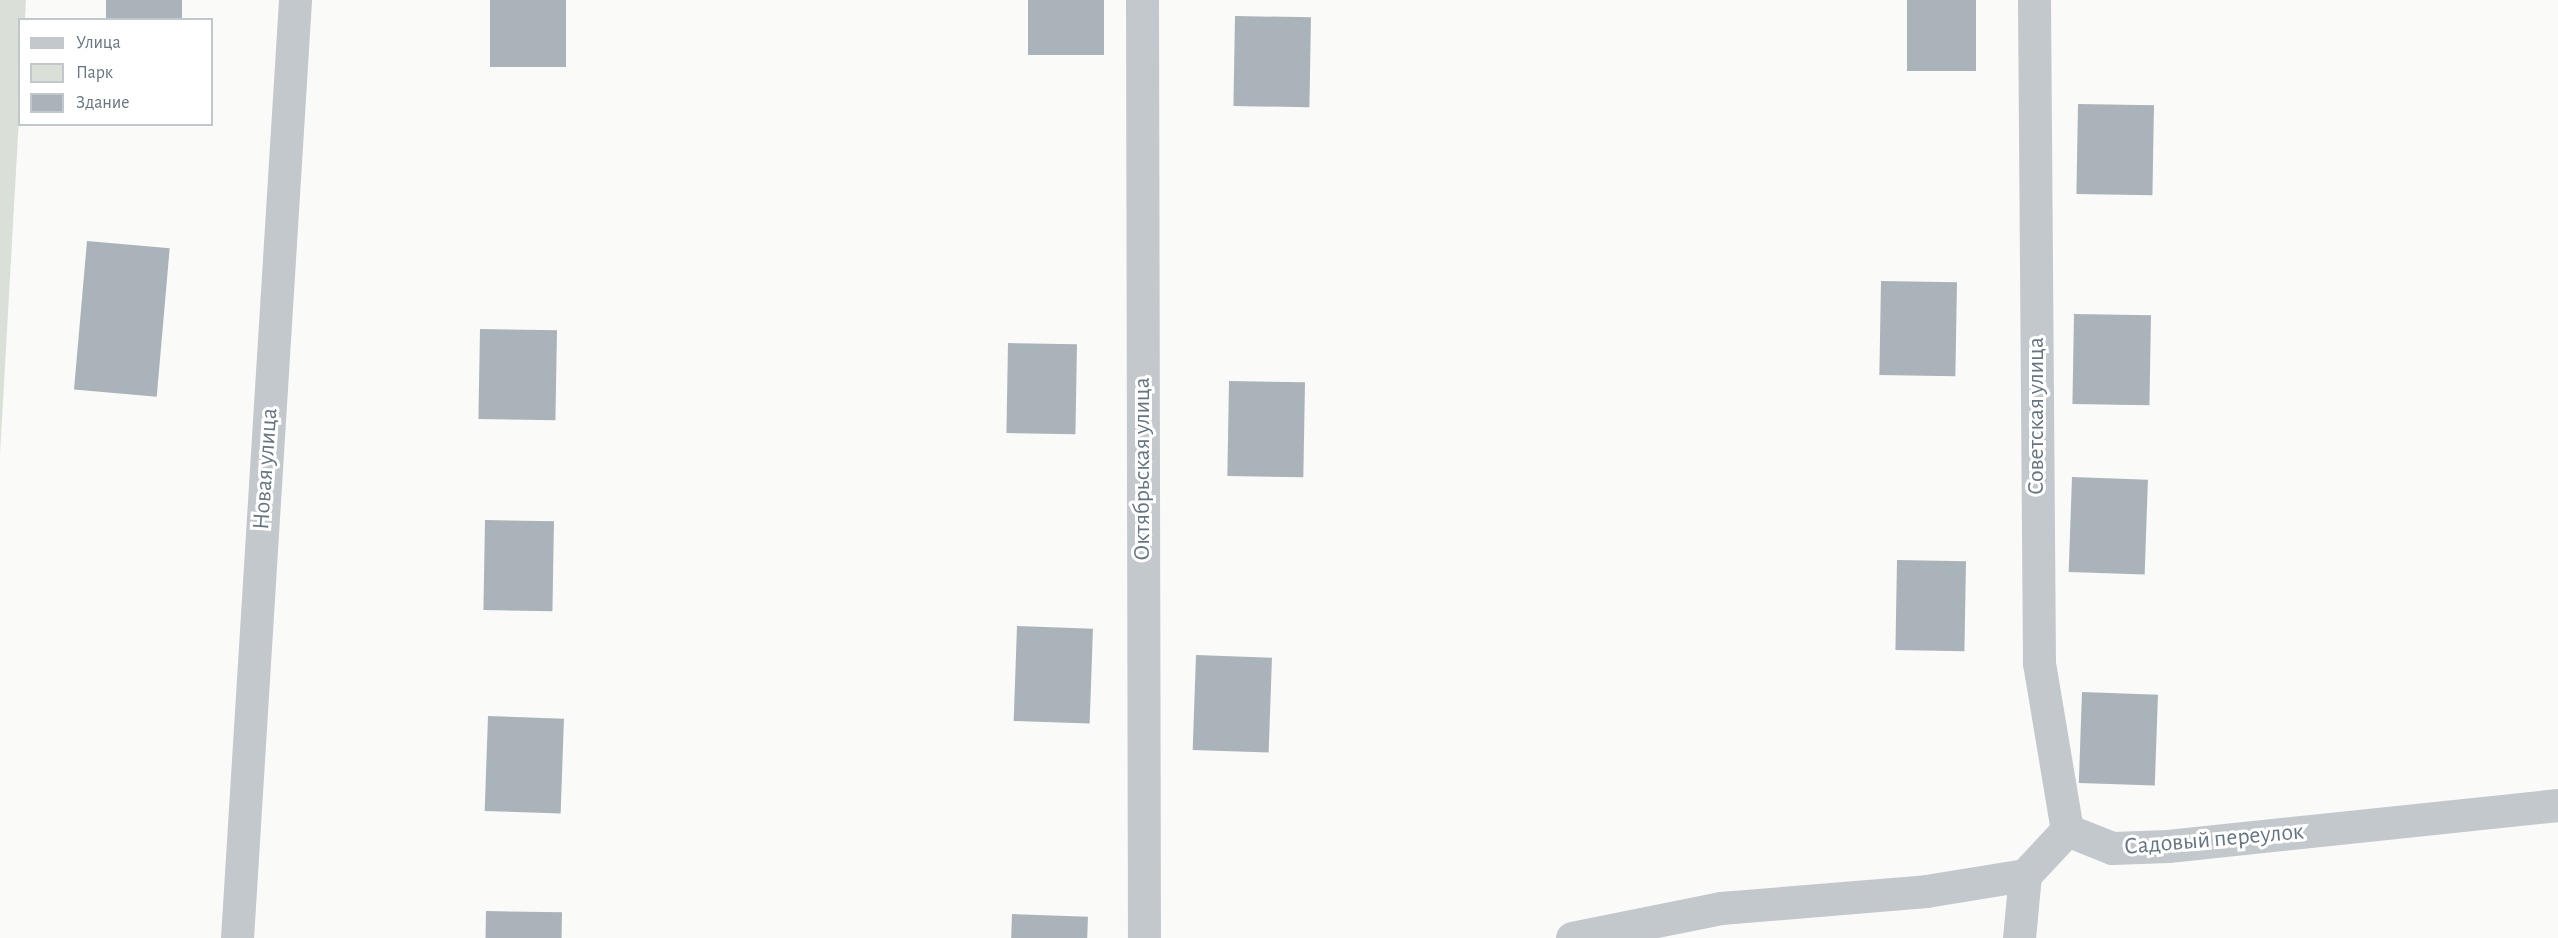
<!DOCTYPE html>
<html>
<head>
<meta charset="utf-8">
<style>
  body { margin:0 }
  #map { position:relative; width:2558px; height:938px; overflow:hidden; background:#fafaf8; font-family:"Alegreya Sans",sans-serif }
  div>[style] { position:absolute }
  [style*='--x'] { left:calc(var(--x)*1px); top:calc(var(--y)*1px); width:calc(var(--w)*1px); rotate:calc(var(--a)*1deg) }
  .green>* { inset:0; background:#dadfd7 }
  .building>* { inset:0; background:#aab3b9; transform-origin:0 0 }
  .minor>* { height:33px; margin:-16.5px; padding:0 16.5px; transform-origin:16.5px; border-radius:16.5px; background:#c3c8cc }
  span { translate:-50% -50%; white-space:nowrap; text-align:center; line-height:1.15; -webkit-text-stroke:6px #fff; paint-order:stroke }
  .street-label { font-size:24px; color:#657683 }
  .legend { position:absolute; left:18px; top:18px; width:195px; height:108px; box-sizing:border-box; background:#fff; border:2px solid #c1c8cd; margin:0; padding:8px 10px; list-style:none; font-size:18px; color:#657683 }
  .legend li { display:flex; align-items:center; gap:12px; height:30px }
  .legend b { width:30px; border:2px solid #c1c8cd }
</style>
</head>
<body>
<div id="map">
  <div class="green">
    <i style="clip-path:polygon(0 0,26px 0,25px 19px,20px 20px,19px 118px,0 454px)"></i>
  </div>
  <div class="building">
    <i style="left:106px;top:0;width:76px;height:20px"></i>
    <i style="left:490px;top:0;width:76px;height:67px"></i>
    <i style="left:1028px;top:0;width:76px;height:55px"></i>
    <i style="left:1907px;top:0;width:69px;height:71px"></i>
    <i style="left:1235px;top:16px;width:76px;height:90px;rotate:1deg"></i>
    <i style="left:2078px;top:104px;width:76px;height:90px;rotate:1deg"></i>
    <i style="left:87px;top:241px;width:83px;height:149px;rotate:5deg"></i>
    <i style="left:1881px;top:281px;width:76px;height:94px;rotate:1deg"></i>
    <i style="left:2074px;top:314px;width:77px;height:90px;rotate:1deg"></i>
    <i style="left:480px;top:329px;width:77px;height:90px;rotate:1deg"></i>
    <i style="left:1008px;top:343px;width:69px;height:90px;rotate:1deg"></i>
    <i style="left:1229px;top:381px;width:76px;height:95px;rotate:1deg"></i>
    <i style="left:2072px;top:477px;width:76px;height:95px;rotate:2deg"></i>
    <i style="left:485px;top:520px;width:69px;height:90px;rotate:1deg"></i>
    <i style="left:1897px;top:560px;width:69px;height:90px;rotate:1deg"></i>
    <i style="left:1017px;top:626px;width:76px;height:95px;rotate:2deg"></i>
    <i style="left:1196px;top:655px;width:76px;height:95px;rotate:2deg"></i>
    <i style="left:2082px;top:692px;width:76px;height:91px;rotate:2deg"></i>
    <i style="left:488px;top:716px;width:76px;height:95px;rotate:2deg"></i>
    <i style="left:486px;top:911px;width:76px;height:27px;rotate:1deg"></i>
    <i style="left:1012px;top:914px;width:76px;height:24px;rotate:2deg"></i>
  </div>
  <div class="minor">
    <i style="--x:1142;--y:0;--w:938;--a:89.88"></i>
    <i style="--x:2034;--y:0;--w:663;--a:89.57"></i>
    <i style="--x:2039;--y:663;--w:169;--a:80.5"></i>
    <i style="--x:2067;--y:830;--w:48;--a:21.8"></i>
    <i style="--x:2112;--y:848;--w:56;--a:-2"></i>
    <i style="--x:2168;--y:846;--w:392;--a:-6"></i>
    <i style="--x:237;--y:938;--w:940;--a:-86.46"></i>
    <i style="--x:1572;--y:938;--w:152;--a:-11.4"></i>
    <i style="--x:1721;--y:908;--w:206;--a:-4.7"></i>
    <i style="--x:1926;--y:891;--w:100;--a:-9.2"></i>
    <i style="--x:2025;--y:875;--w:62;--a:-47"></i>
    <i style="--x:2019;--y:938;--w:63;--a:-84.6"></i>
  </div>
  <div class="street-label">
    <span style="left:2037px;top:416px;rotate:-90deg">Советская улица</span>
    <span style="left:266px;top:469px;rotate:-86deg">Новая улица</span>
    <span style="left:1143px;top:469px;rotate:-90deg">Октябрьская улица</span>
    <span style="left:2214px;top:840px;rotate:-5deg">Садовый переулок</span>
  </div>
  <ul class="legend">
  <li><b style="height:8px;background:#c3c8cc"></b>Улица</li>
  <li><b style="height:16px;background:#dadfd7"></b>Парк</li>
  <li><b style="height:16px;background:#aab3b9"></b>Здание</li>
  </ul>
</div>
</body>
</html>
